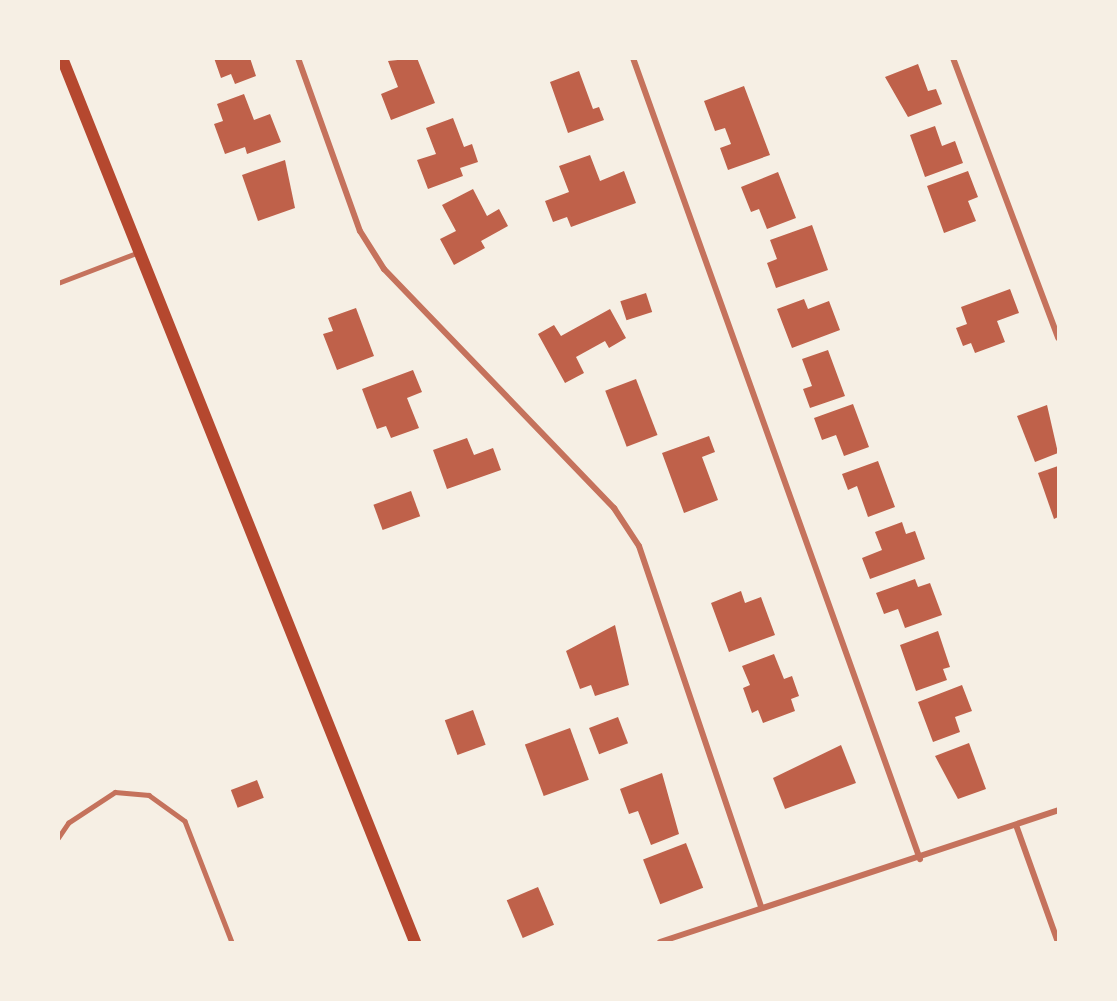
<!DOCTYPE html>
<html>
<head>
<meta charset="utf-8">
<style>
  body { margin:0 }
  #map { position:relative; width:1117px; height:1001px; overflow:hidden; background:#f6efe4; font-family:Georgia,serif }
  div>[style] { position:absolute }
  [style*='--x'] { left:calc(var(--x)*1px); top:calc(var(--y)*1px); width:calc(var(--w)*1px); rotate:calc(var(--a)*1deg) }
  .building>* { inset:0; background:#bf614a; transform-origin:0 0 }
  .service>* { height:4.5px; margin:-2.25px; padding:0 2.25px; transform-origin:2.25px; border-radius:2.25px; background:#c5725c }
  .minor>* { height:6px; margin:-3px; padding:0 3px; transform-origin:3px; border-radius:3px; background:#c5725c }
  .secondary>* { height:12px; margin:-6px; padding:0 6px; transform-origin:6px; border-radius:6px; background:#b5482f }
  span { translate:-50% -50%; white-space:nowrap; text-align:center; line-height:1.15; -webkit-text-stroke:4.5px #f6efe4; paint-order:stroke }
  .frame { position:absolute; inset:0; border:60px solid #f6efe4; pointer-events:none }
</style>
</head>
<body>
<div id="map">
  <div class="building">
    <i style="clip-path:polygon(214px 58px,250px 58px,256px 76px,235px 84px,231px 74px,221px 78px)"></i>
    <i style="clip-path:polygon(417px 58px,435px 103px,391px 120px,381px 94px,398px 87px,388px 61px)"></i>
    <i style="clip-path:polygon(918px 64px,928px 91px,936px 89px,942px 104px,908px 117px,885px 77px)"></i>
    <i style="clip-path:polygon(579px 71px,593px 109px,599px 107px,604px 120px,568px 133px,550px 82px)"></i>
    <i style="clip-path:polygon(744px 86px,770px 155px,728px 170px,720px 148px,731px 144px,725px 128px,715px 131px,704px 101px)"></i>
    <i style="clip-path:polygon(244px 94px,254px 120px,270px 114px,281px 142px,247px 154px,245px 147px,225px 154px,214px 124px,223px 121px,217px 104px)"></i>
    <i style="clip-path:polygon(453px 118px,464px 147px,472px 144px,478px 162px,460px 168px,463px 176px,428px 189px,417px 160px,436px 154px,426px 128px)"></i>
    <i style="clip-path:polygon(935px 126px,942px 146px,955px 141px,963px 163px,925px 177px,910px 135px)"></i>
    <i style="clip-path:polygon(590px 155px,600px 181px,624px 171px,636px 203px,571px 227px,567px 217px,553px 222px,545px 201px,569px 192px,559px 166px)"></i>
    <i style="clip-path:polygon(285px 160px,295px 208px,258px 221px,242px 175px)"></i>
    <i style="clip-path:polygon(968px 171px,978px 197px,968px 201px,976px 221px,944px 233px,927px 186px)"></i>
    <i style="clip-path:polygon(778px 172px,796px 218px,767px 229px,759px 209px,751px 212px,741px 187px)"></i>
    <i style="clip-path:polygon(473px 189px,487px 216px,499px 209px,508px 226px,481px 241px,485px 248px,454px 265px,440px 239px,456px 231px,442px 205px)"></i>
    <i style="clip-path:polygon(812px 225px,828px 270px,776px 288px,767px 263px,777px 259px,770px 240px)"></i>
    <i style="clip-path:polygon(1010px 289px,1019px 313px,997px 321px,1005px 342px,975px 353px,971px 343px,963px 346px,956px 328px,967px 324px,961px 307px)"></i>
    <i style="left:646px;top:293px;width:20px;height:27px;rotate:72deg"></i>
    <i style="clip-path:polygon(804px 299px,808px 309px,829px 301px,840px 330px,792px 348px,777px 309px)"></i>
    <i style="clip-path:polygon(356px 308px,374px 356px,337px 370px,323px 334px,333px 331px,328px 318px)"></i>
    <i style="clip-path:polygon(610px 309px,626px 338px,609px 348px,605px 341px,576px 357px,584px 373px,565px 383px,538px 334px,554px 325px,561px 336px)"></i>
    <i style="clip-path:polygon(828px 350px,845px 396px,810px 408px,803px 389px,812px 386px,802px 359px)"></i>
    <i style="clip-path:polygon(413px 370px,422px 392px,407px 398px,419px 428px,391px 438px,386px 426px,377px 429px,362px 389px)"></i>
    <i style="left:636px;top:379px;width:60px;height:33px;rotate:69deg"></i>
    <i style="clip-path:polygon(853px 404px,869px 447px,844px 456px,836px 435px,822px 440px,814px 418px)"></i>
    <i style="clip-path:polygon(1047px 405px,1058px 453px,1035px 462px,1017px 416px)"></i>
    <i style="clip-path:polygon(709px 436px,715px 452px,702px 457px,718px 500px,684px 513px,662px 453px)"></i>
    <i style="clip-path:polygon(467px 438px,474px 455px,493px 448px,501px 470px,447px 489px,433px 450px)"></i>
    <i style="clip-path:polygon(878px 461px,895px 507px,868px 517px,857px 486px,848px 490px,842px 474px)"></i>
    <i style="clip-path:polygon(1058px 466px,1058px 517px,1054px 519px,1038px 473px)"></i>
    <i style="left:411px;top:491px;width:27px;height:40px;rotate:70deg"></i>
    <i style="clip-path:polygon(902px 522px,906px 534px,915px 531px,925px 559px,870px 579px,862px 558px,882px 550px,875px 532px)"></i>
    <i style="clip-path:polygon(915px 579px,918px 587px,930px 583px,942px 615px,905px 628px,898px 609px,884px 614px,876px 593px)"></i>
    <i style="clip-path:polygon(741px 591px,745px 603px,761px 597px,775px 635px,729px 652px,711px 603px)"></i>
    <i style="clip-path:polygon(615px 625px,629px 685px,595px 696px,591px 685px,580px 689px,566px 651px)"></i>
    <i style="clip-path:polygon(938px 631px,950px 667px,943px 669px,947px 680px,916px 691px,900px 645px)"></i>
    <i style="clip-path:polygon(774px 654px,784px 679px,792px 676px,799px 696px,791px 699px,795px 711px,763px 723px,758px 710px,752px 713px,743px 688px,750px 685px,742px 666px)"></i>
    <i style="clip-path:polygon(962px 685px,972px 711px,955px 717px,960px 732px,933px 742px,918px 702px)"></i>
    <i style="left:473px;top:710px;width:37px;height:30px;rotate:70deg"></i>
    <i style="left:618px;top:717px;width:28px;height:31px;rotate:69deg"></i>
    <i style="left:570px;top:728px;width:55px;height:48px;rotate:70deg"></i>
    <i style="clip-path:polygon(969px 743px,986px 789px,958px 799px,935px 756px)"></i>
    <i style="clip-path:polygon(841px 745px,856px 783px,785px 809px,773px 778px)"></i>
    <i style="clip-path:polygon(662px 773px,679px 834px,651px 845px,638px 811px,629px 814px,620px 789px)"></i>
    <i style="left:257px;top:780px;width:19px;height:28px;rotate:69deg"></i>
    <i style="left:686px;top:843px;width:48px;height:46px;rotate:69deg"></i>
    <i style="left:538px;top:887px;width:41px;height:34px;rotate:67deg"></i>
  </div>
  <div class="service">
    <i style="--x:58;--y:283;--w:87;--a:-20.9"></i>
    <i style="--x:58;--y:838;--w:18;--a:-56"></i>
    <i style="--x:68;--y:823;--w:56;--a:-33.4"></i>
    <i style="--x:115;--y:792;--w:34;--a:5"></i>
    <i style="--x:149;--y:795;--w:44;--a:35.8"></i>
    <i style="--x:185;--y:821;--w:130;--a:68.8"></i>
  </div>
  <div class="minor">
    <i style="--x:298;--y:58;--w:184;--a:70.3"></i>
    <i style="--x:360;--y:231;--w:45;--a:57.7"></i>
    <i style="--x:384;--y:269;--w:332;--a:46.1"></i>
    <i style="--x:614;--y:508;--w:45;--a:56.7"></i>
    <i style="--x:639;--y:546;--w:380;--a:71.3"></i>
    <i style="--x:633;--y:58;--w:851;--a:70.29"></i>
    <i style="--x:953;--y:58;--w:299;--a:69.4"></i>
    <i style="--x:1016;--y:825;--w:124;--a:70.3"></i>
    <i style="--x:660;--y:942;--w:419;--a:-18.3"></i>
  </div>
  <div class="secondary">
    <i style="--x:62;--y:58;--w:952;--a:68.23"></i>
  </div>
  <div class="frame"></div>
</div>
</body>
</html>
